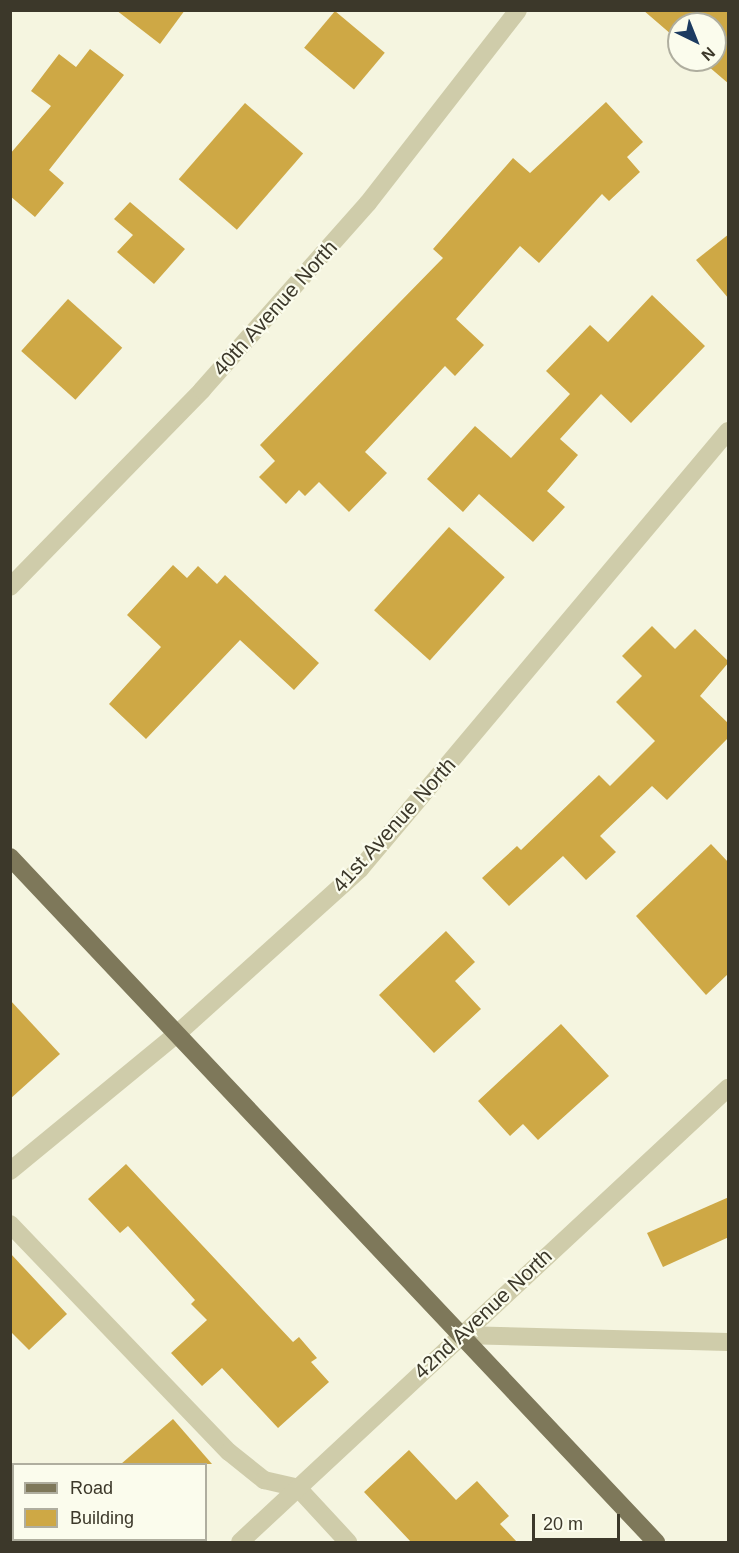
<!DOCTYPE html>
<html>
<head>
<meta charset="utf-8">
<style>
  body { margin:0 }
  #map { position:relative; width:739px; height:1553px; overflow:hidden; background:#f5f5e0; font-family:Arial,sans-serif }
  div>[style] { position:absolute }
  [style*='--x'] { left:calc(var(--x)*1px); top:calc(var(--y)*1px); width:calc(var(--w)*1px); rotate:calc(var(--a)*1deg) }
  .building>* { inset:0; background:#cea845; transform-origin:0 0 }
  .minor>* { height:18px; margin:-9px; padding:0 9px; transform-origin:9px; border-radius:9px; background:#cfccaa }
  .major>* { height:18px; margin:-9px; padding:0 9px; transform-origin:9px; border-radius:9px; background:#7e785a }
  span { translate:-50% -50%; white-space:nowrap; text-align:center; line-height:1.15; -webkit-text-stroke:4.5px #fbfced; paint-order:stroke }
  .street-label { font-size:21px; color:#3c382a }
  .frame { position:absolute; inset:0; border:12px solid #3c382a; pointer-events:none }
  .legend { position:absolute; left:12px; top:1463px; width:195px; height:78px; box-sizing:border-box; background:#fbfced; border:2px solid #afae9f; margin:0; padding:8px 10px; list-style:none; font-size:18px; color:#3c382a }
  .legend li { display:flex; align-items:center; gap:12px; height:30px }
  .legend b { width:30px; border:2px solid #afae9f }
  .north { position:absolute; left:667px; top:12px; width:60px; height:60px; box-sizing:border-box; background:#fbfced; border:2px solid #afae9f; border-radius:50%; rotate:137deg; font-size:16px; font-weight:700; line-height:24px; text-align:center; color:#3c382a }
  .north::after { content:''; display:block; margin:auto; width:21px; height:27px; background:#1c3b61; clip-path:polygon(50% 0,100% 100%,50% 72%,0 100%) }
  .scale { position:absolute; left:532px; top:1514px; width:88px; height:27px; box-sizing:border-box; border:3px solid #3c382a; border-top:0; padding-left:8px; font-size:18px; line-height:21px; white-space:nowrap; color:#3c382a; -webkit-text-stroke:4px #fbfced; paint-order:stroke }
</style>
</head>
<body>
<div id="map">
  <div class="building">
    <i style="clip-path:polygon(116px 10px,185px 10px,160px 44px)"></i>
    <i style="clip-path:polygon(643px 10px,729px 10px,729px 84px,701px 60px,715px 60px,715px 24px,679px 24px,679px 41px)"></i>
    <i style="left:335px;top:11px;width:65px;height:48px;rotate:40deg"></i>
    <i style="clip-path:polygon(90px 49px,124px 75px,49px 170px,64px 183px,35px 217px,10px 196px,10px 154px,51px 106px,31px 91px,59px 54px,76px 67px)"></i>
    <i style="clip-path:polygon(606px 102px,643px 142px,627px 157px,640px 172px,609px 201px,602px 194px,539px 263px,520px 246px,456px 319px,484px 345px,455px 376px,445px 366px,365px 452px,387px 473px,349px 512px,319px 482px,305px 496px,299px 490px,286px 504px,259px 477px,275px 461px,260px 445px,443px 258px,433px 249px,513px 158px,530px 173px)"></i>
    <i style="left:245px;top:103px;width:77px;height:101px;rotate:41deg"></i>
    <i style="clip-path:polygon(130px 202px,185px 249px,154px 284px,117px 252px,133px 235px,114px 219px)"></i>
    <i style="clip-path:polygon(729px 234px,729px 299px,696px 260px)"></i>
    <i style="clip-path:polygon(652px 295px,705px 346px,631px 423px,601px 394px,560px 439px,578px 455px,547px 491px,565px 507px,533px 542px,479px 494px,463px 512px,427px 479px,475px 426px,511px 458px,570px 394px,546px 371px,590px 325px,608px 342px)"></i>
    <i style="left:68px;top:299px;width:73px;height:70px;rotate:42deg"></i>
    <i style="left:449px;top:527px;width:75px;height:112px;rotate:42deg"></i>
    <i style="clip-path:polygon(173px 565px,187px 578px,198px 566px,217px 584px,225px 575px,319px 663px,294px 690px,240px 640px,146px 739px,109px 704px,161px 647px,127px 615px)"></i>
    <i style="clip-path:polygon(652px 626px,675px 649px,695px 629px,729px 662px,700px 696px,729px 724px,729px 737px,667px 800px,652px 786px,600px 836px,616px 852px,586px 880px,563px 856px,509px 906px,482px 878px,517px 846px,521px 850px,599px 775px,610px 786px,655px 741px,616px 702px,642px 676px,622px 656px)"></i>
    <i style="clip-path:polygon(711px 844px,729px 863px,729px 973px,706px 995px,636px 916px)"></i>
    <i style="clip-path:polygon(446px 931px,475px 962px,455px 981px,481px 1009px,434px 1053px,379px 995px)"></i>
    <i style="clip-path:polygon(10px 1000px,60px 1054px,10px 1099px)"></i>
    <i style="clip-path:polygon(561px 1024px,609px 1076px,538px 1140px,523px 1124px,510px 1136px,478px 1101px)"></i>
    <i style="clip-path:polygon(126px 1164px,293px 1342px,299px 1337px,317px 1358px,311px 1362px,329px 1382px,278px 1428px,222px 1368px,202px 1386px,171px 1353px,207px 1320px,191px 1304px,195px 1300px,128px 1226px,120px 1233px,88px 1199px)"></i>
    <i style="clip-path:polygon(729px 1197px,729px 1237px,663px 1267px,647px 1233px)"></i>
    <i style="clip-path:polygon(10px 1253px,67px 1314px,29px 1350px,10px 1331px)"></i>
    <i style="clip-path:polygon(173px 1419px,212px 1464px,121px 1464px)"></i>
    <i style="clip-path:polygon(409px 1450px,456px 1500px,477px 1481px,509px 1516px,500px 1524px,517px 1542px,411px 1542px,364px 1492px)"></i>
  </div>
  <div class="minor">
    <i style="--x:10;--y:587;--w:275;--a:-45.7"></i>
    <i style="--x:202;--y:390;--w:250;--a:-48.4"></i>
    <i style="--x:368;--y:203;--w:244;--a:-52.1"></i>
    <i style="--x:10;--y:1171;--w:217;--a:-39.4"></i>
    <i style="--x:178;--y:1033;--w:245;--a:-42"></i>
    <i style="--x:360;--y:869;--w:572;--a:-49.96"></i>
    <i style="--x:10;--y:1224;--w:316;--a:46.2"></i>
    <i style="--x:229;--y:1452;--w:45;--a:38.7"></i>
    <i style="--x:264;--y:1480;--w:35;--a:13"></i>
    <i style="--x:298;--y:1488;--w:74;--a:47.2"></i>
    <i style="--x:461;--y:1335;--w:267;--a:1.5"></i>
    <i style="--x:240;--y:1542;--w:667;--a:-42.93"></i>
  </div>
  <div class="major">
    <i style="--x:10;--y:857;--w:942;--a:46.68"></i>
  </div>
  <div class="street-label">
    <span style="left:275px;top:308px;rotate:-48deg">40th Avenue North</span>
    <span style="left:394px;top:825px;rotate:-48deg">41st Avenue North</span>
    <span style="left:483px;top:1314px;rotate:-43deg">42nd Avenue North</span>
  </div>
  <div class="frame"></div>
  <ul class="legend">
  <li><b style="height:8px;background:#7e785a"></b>Road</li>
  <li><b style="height:16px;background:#cea845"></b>Building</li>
  </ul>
  <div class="north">N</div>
  <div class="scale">20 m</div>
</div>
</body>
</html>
